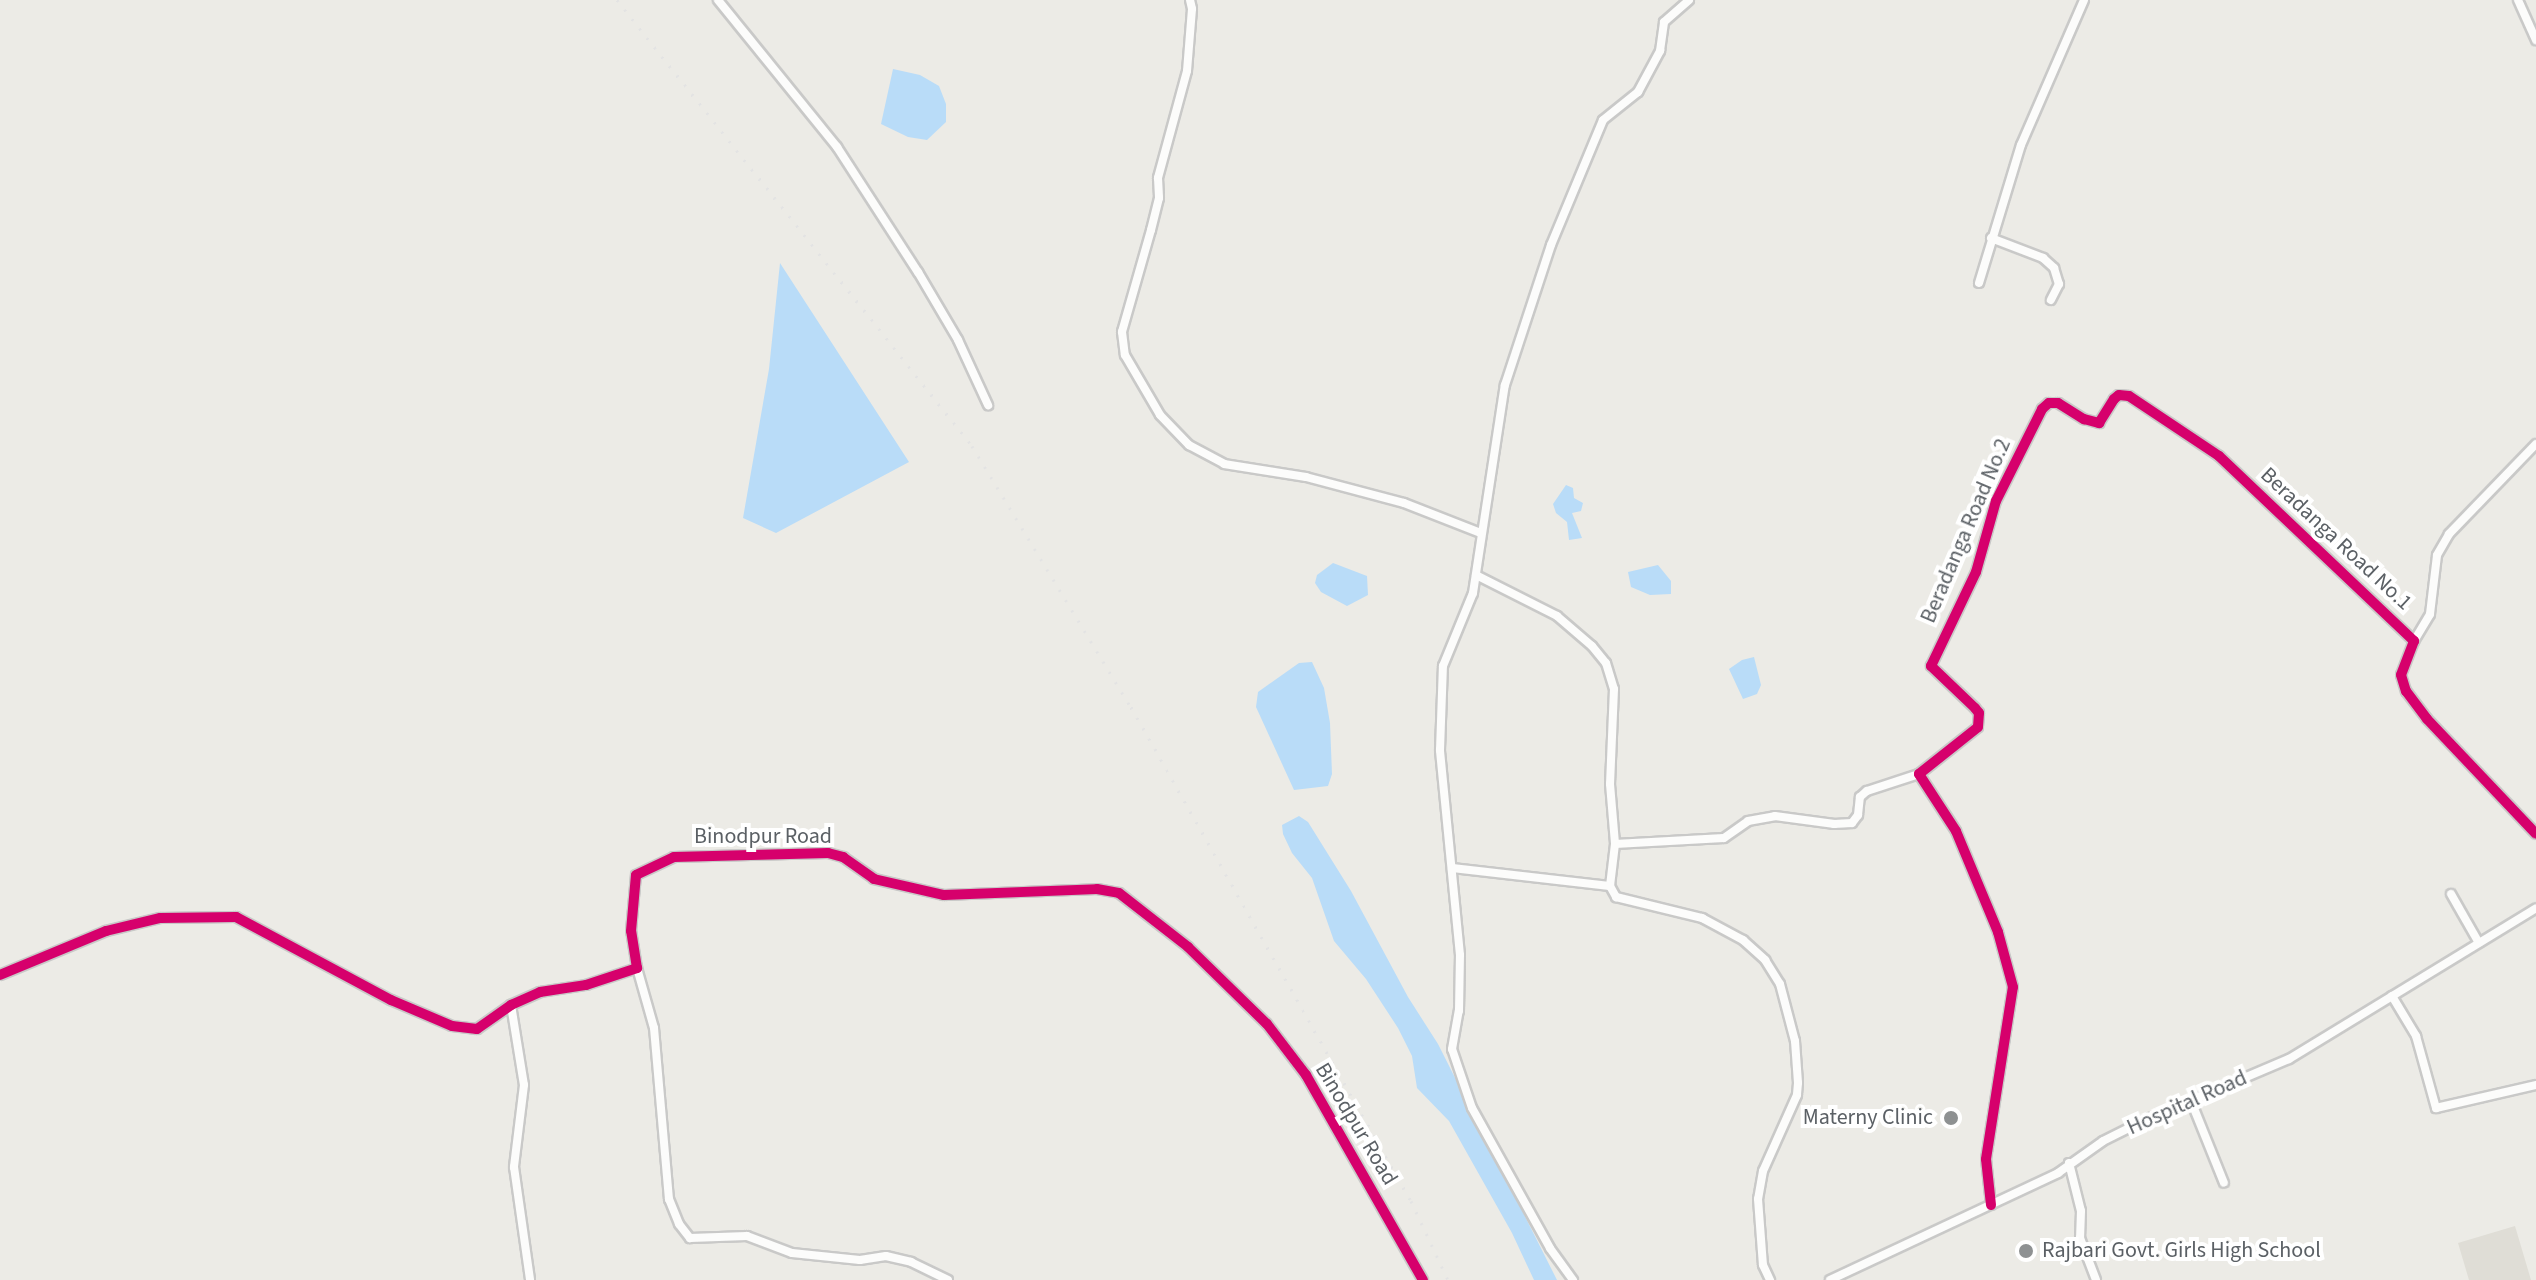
<!DOCTYPE html>
<html>
<head>
<meta charset="utf-8">
<style>
  body { margin:0 }
  #map { position:relative; width:2536px; height:1280px; overflow:hidden; background:#ecebe6; font-family:"Source Sans 3",sans-serif }
  div>[style] { position:absolute }
  [style*='--x'] { left:calc(var(--x)*1px); top:calc(var(--y)*1px); width:calc(var(--w)*1px); rotate:calc(var(--a)*1deg) }
  .education>* { inset:0; background:#dfddd6 }
  .water>* { inset:0; background:#b9dcf8 }
  .roads { filter:drop-shadow(2px 0 #c9c9c8) drop-shadow(-2px 0 #c9c9c8) drop-shadow(0 2px #c9c9c8) drop-shadow(0 -2px #c9c9c8) }
  .minor>* { height:8px; margin:-4px; padding:0 4px; transform-origin:4px; border-radius:4px; background:#fcfcfb }
  .rail>* { height:3px; margin-top:-1.5px; transform-origin:0; background:repeating-linear-gradient(90deg,#e3e3e3 0 2px,transparent 0 12px) }
  .cycleway>* { height:10px; margin:-5px; padding:0 5px; transform-origin:5px; border-radius:5px; background:#d6006c }
  .dots>* { width:22px; height:22px; translate:-50% -50%; box-sizing:border-box; border:4px solid #fff; border-radius:50% }
  span { translate:-50% -50%; white-space:nowrap; text-align:center; line-height:1.15; -webkit-text-stroke:8px #fff; paint-order:stroke }
  .street-label { font-size:22px; color:#5b6065 }
  .poi-label { font-size:22px; color:#5b6065 }
  .right { translate:-100% -50%; text-align:right }
  .left { translate:0 -50%; text-align:left }
</style>
</head>
<body>
<div id="map">
  <div class="education">
    <i style="clip-path:polygon(2515px 1226px,2531px 1280px,2469px 1280px,2458px 1243px)"></i>
  </div>
  <div class="water">
    <i style="clip-path:polygon(893px 69px,920px 75px,939px 86px,946px 104px,946px 122px,927px 140px,908px 137px,881px 124px)"></i>
    <i style="clip-path:polygon(780px 263px,909px 462px,776px 533px,743px 518px,769px 369px)"></i>
    <i style="clip-path:polygon(1566px 485px,1573px 488px,1574px 498px,1583px 503px,1581px 511px,1572px 513px,1582px 538px,1569px 540px,1567px 522px,1556px 513px,1553px 504px)"></i>
    <i style="clip-path:polygon(1333px 563px,1367px 576px,1368px 595px,1347px 606px,1321px 592px,1315px 583px,1317px 575px)"></i>
    <i style="clip-path:polygon(1658px 565px,1671px 581px,1671px 594px,1650px 595px,1631px 587px,1628px 572px)"></i>
    <i style="clip-path:polygon(1754px 657px,1761px 685px,1757px 694px,1743px 699px,1729px 669px,1742px 660px)"></i>
    <i style="clip-path:polygon(1312px 662px,1324px 688px,1330px 723px,1332px 774px,1328px 786px,1294px 790px,1256px 707px,1258px 692px,1299px 663px)"></i>
    <i style="clip-path:polygon(1299px 816px,1308px 822px,1351px 891px,1408px 997px,1438px 1044px,1557px 1280px,1534px 1280px,1512px 1233px,1449px 1121px,1417px 1088px,1412px 1056px,1398px 1028px,1366px 979px,1334px 941px,1312px 878px,1292px 853px,1283px 834px,1282px 825px)"></i>
  </div>
  <div class="roads">
    <div class="minor">
      <i style="--x:718;--y:0;--w:189;--a:51"></i>
      <i style="--x:837;--y:147;--w:149;--a:57.1"></i>
      <i style="--x:918;--y:272;--w:79;--a:59.5"></i>
      <i style="--x:958;--y:340;--w:72;--a:65.2"></i>
      <i style="--x:1190;--y:0;--w:9;--a:77"></i>
      <i style="--x:1192;--y:9;--w:62;--a:94.6"></i>
      <i style="--x:1187;--y:71;--w:111;--a:105.2"></i>
      <i style="--x:1158;--y:178;--w:20;--a:87"></i>
      <i style="--x:1159;--y:198;--w:33;--a:104"></i>
      <i style="--x:1151;--y:230;--w:106;--a:105.9"></i>
      <i style="--x:1122;--y:332;--w:23;--a:83"></i>
      <i style="--x:1125;--y:355;--w:69;--a:59.7"></i>
      <i style="--x:1160;--y:415;--w:42;--a:46"></i>
      <i style="--x:1189;--y:445;--w:40;--a:28"></i>
      <i style="--x:1224;--y:464;--w:83;--a:9"></i>
      <i style="--x:1306;--y:477;--w:101;--a:14.9"></i>
      <i style="--x:1404;--y:503;--w:83;--a:21.3"></i>
      <i style="--x:2518;--y:0;--w:44;--a:65.8"></i>
      <i style="--x:1991;--y:238;--w:56;--a:21"></i>
      <i style="--x:2043;--y:258;--w:15;--a:42"></i>
      <i style="--x:2054;--y:268;--w:17;--a:73"></i>
      <i style="--x:2059;--y:284;--w:18;--a:117"></i>
      <i style="--x:1979;--y:283;--w:144;--a:-73.1"></i>
      <i style="--x:2021;--y:145;--w:158;--a:-66.5"></i>
      <i style="--x:1476;--y:575;--w:91;--a:26.8"></i>
      <i style="--x:1557;--y:616;--w:46;--a:40.6"></i>
      <i style="--x:1592;--y:646;--w:22;--a:51"></i>
      <i style="--x:1606;--y:663;--w:27;--a:73"></i>
      <i style="--x:1614;--y:689;--w:95;--a:92.4"></i>
      <i style="--x:1610;--y:784;--w:60;--a:85.2"></i>
      <i style="--x:1615;--y:844;--w:42;--a:96.8"></i>
      <i style="--x:1610;--y:886;--w:13;--a:61"></i>
      <i style="--x:1616;--y:897;--w:89;--a:13.7"></i>
      <i style="--x:1702;--y:918;--w:47;--a:28.2"></i>
      <i style="--x:1743;--y:940;--w:30;--a:42"></i>
      <i style="--x:1765;--y:960;--w:28;--a:58"></i>
      <i style="--x:1780;--y:984;--w:59;--a:75.3"></i>
      <i style="--x:1795;--y:1041;--w:42;--a:85.9"></i>
      <i style="--x:1798;--y:1083;--w:12;--a:95"></i>
      <i style="--x:1797;--y:1095;--w:83;--a:114.1"></i>
      <i style="--x:1763;--y:1171;--w:28;--a:100"></i>
      <i style="--x:1758;--y:1199;--w:66;--a:85.7"></i>
      <i style="--x:1763;--y:1265;--w:17;--a:65"></i>
      <i style="--x:2414;--y:641;--w:31;--a:-59"></i>
      <i style="--x:2430;--y:614;--w:59;--a:-83.2"></i>
      <i style="--x:2437;--y:555;--w:24;--a:-60"></i>
      <i style="--x:2449;--y:534;--w:125;--a:-46"></i>
      <i style="--x:1615;--y:844;--w:109;--a:-3.2"></i>
      <i style="--x:1724;--y:838;--w:29;--a:-35"></i>
      <i style="--x:1748;--y:821;--w:27;--a:-10"></i>
      <i style="--x:1775;--y:816;--w:60;--a:7.7"></i>
      <i style="--x:1834;--y:824;--w:18;--a:-3"></i>
      <i style="--x:1852;--y:823;--w:10;--a:-53"></i>
      <i style="--x:1858;--y:815;--w:18;--a:-84"></i>
      <i style="--x:1860;--y:797;--w:9;--a:-41"></i>
      <i style="--x:1867;--y:791;--w:55;--a:-18.1"></i>
      <i style="--x:1452;--y:868;--w:159;--a:6.5"></i>
      <i style="--x:2451;--y:894;--w:56;--a:60.3"></i>
      <i style="--x:637;--y:968;--w:62;--a:74.2"></i>
      <i style="--x:654;--y:1028;--w:172;--a:85"></i>
      <i style="--x:669;--y:1199;--w:27;--a:68"></i>
      <i style="--x:679;--y:1224;--w:18;--a:52"></i>
      <i style="--x:690;--y:1238;--w:57;--a:-2"></i>
      <i style="--x:747;--y:1236;--w:48;--a:20.7"></i>
      <i style="--x:792;--y:1253;--w:68;--a:5.9"></i>
      <i style="--x:860;--y:1260;--w:26;--a:-9"></i>
      <i style="--x:886;--y:1256;--w:26;--a:13"></i>
      <i style="--x:911;--y:1262;--w:41;--a:25.9"></i>
      <i style="--x:0;--y:975;--w:115;--a:-22.5"></i>
      <i style="--x:106;--y:931;--w:56;--a:-13.5"></i>
      <i style="--x:160;--y:918;--w:76;--a:-0.8"></i>
      <i style="--x:236;--y:917;--w:176;--a:28.2"></i>
      <i style="--x:391;--y:1000;--w:66;--a:23.1"></i>
      <i style="--x:452;--y:1026;--w:25;--a:7"></i>
      <i style="--x:477;--y:1029;--w:42;--a:-35.2"></i>
      <i style="--x:511;--y:1005;--w:32;--a:-24"></i>
      <i style="--x:540;--y:992;--w:47;--a:-8.7"></i>
      <i style="--x:586;--y:985;--w:54;--a:-18.4"></i>
      <i style="--x:637;--y:968;--w:37;--a:-99"></i>
      <i style="--x:631;--y:931;--w:56;--a:-84.9"></i>
      <i style="--x:636;--y:875;--w:42;--a:-25.3"></i>
      <i style="--x:674;--y:857;--w:154;--a:-1.5"></i>
      <i style="--x:828;--y:853;--w:16;--a:15"></i>
      <i style="--x:843;--y:857;--w:38;--a:35"></i>
      <i style="--x:874;--y:879;--w:72;--a:12.9"></i>
      <i style="--x:944;--y:895;--w:153;--a:-2.2"></i>
      <i style="--x:1097;--y:889;--w:22;--a:10"></i>
      <i style="--x:1119;--y:893;--w:88;--a:38"></i>
      <i style="--x:1188;--y:947;--w:110;--a:44.3"></i>
      <i style="--x:1267;--y:1024;--w:64;--a:52.6"></i>
      <i style="--x:1306;--y:1075;--w:236;--a:60.3"></i>
      <i style="--x:2392;--y:996;--w:47;--a:59"></i>
      <i style="--x:2416;--y:1036;--w:75;--a:74.5"></i>
      <i style="--x:2436;--y:1108;--w:103;--a:-13"></i>
      <i style="--x:511;--y:1005;--w:81;--a:80.8"></i>
      <i style="--x:524;--y:1085;--w:83;--a:97"></i>
      <i style="--x:514;--y:1167;--w:114;--a:81.9"></i>
      <i style="--x:2191;--y:1101;--w:88;--a:68.1"></i>
      <i style="--x:2069;--y:1163;--w:49;--a:76"></i>
      <i style="--x:2081;--y:1211;--w:27;--a:92"></i>
      <i style="--x:2080;--y:1238;--w:45;--a:69.1"></i>
      <i style="--x:1991;--y:1205;--w:46;--a:-96.2"></i>
      <i style="--x:1986;--y:1159;--w:174;--a:-81.1"></i>
      <i style="--x:2013;--y:987;--w:57;--a:-105.3"></i>
      <i style="--x:1998;--y:932;--w:109;--a:-112.6"></i>
      <i style="--x:1956;--y:831;--w:68;--a:-123"></i>
      <i style="--x:1919;--y:774;--w:75;--a:-38.5"></i>
      <i style="--x:1978;--y:727;--w:14;--a:-86"></i>
      <i style="--x:1979;--y:713;--w:6;--a:-129"></i>
      <i style="--x:1975;--y:708;--w:61;--a:-136.3"></i>
      <i style="--x:1931;--y:666;--w:104;--a:-64.4"></i>
      <i style="--x:1976;--y:572;--w:74;--a:-74.3"></i>
      <i style="--x:1996;--y:501;--w:103;--a:-63.4"></i>
      <i style="--x:2042;--y:409;--w:9;--a:-41"></i>
      <i style="--x:2049;--y:403;--w:9;--a:0"></i>
      <i style="--x:2058;--y:403;--w:31;--a:32"></i>
      <i style="--x:2084;--y:419;--w:16;--a:15"></i>
      <i style="--x:2099;--y:423;--w:28;--a:-58"></i>
      <i style="--x:2114;--y:399;--w:6;--a:-39"></i>
      <i style="--x:2119;--y:395;--w:10;--a:6"></i>
      <i style="--x:2129;--y:396;--w:108;--a:33.7"></i>
      <i style="--x:2219;--y:456;--w:269;--a:43.5"></i>
      <i style="--x:2414;--y:641;--w:36;--a:111"></i>
      <i style="--x:2401;--y:675;--w:17;--a:73"></i>
      <i style="--x:2406;--y:691;--w:35;--a:53"></i>
      <i style="--x:2427;--y:719;--w:158;--a:46.5"></i>
      <i style="--x:1573;--y:1280;--w:39;--a:-126"></i>
      <i style="--x:1550;--y:1248;--w:160;--a:-119.1"></i>
      <i style="--x:1472;--y:1108;--w:62;--a:-108.7"></i>
      <i style="--x:1452;--y:1049;--w:39;--a:-80"></i>
      <i style="--x:1459;--y:1011;--w:56;--a:-89"></i>
      <i style="--x:1460;--y:955;--w:206;--a:-95.6"></i>
      <i style="--x:1440;--y:750;--w:84;--a:-88"></i>
      <i style="--x:1443;--y:666;--w:79;--a:-67.7"></i>
      <i style="--x:1473;--y:593;--w:210;--a:-81.3"></i>
      <i style="--x:1505;--y:385;--w:147;--a:-71.8"></i>
      <i style="--x:1551;--y:245;--w:135;--a:-67.4"></i>
      <i style="--x:1603;--y:120;--w:45;--a:-38.7"></i>
      <i style="--x:1638;--y:92;--w:47;--a:-61.8"></i>
      <i style="--x:1660;--y:51;--w:29;--a:-82"></i>
      <i style="--x:1664;--y:22;--w:33;--a:-41"></i>
      <i style="--x:1830;--y:1280;--w:252;--a:-25.1"></i>
      <i style="--x:2058;--y:1173;--w:55;--a:-35.4"></i>
      <i style="--x:2103;--y:1141;--w:47;--a:-26.6"></i>
      <i style="--x:2145;--y:1120;--w:156;--a:-23"></i>
      <i style="--x:2289;--y:1059;--w:289;--a:-31.4"></i>
    </div>
  </div>
  <div class="rail">
    <i style="--x:617;--y:0;--w:570;--a:51.48"></i>
    <i style="--x:972;--y:446;--w:306;--a:58.7"></i>
    <i style="--x:1131;--y:707;--w:568;--a:60.46"></i>
    <i style="--x:1411;--y:1201;--w:87;--a:64.9"></i>
  </div>
  <div class="cycleway">
    <i style="--x:0;--y:975;--w:115;--a:-22.5"></i>
    <i style="--x:106;--y:931;--w:56;--a:-13.5"></i>
    <i style="--x:160;--y:918;--w:76;--a:-0.8"></i>
    <i style="--x:236;--y:917;--w:176;--a:28.2"></i>
    <i style="--x:391;--y:1000;--w:66;--a:23.1"></i>
    <i style="--x:452;--y:1026;--w:25;--a:7"></i>
    <i style="--x:477;--y:1029;--w:42;--a:-35.2"></i>
    <i style="--x:511;--y:1005;--w:32;--a:-24"></i>
    <i style="--x:540;--y:992;--w:47;--a:-8.7"></i>
    <i style="--x:586;--y:985;--w:54;--a:-18.4"></i>
    <i style="--x:637;--y:968;--w:37;--a:-99"></i>
    <i style="--x:631;--y:931;--w:56;--a:-84.9"></i>
    <i style="--x:636;--y:875;--w:42;--a:-25.3"></i>
    <i style="--x:674;--y:857;--w:154;--a:-1.5"></i>
    <i style="--x:828;--y:853;--w:16;--a:15"></i>
    <i style="--x:843;--y:857;--w:38;--a:35"></i>
    <i style="--x:874;--y:879;--w:72;--a:12.9"></i>
    <i style="--x:944;--y:895;--w:153;--a:-2.2"></i>
    <i style="--x:1097;--y:889;--w:22;--a:10"></i>
    <i style="--x:1119;--y:893;--w:88;--a:38"></i>
    <i style="--x:1188;--y:947;--w:110;--a:44.3"></i>
    <i style="--x:1267;--y:1024;--w:64;--a:52.6"></i>
    <i style="--x:1306;--y:1075;--w:236;--a:60.3"></i>
    <i style="--x:1991;--y:1205;--w:46;--a:-96.2"></i>
    <i style="--x:1986;--y:1159;--w:174;--a:-81.1"></i>
    <i style="--x:2013;--y:987;--w:57;--a:-105.3"></i>
    <i style="--x:1998;--y:932;--w:109;--a:-112.6"></i>
    <i style="--x:1956;--y:831;--w:68;--a:-123"></i>
    <i style="--x:1919;--y:774;--w:75;--a:-38.5"></i>
    <i style="--x:1978;--y:727;--w:14;--a:-86"></i>
    <i style="--x:1979;--y:713;--w:6;--a:-129"></i>
    <i style="--x:1975;--y:708;--w:61;--a:-136.3"></i>
    <i style="--x:1931;--y:666;--w:104;--a:-64.4"></i>
    <i style="--x:1976;--y:572;--w:74;--a:-74.3"></i>
    <i style="--x:1996;--y:501;--w:103;--a:-63.4"></i>
    <i style="--x:2042;--y:409;--w:9;--a:-41"></i>
    <i style="--x:2049;--y:403;--w:9;--a:0"></i>
    <i style="--x:2058;--y:403;--w:31;--a:32"></i>
    <i style="--x:2084;--y:419;--w:16;--a:15"></i>
    <i style="--x:2099;--y:423;--w:28;--a:-58"></i>
    <i style="--x:2114;--y:399;--w:6;--a:-39"></i>
    <i style="--x:2119;--y:395;--w:10;--a:6"></i>
    <i style="--x:2129;--y:396;--w:108;--a:33.7"></i>
    <i style="--x:2219;--y:456;--w:269;--a:43.5"></i>
    <i style="--x:2414;--y:641;--w:36;--a:111"></i>
    <i style="--x:2401;--y:675;--w:17;--a:73"></i>
    <i style="--x:2406;--y:691;--w:35;--a:53"></i>
    <i style="--x:2427;--y:719;--w:158;--a:46.5"></i>
  </div>
  <div class="dots">
    <i style="left:1951px;top:1118px;background:#8e9192"></i>
    <i style="left:2026px;top:1251px;background:#8e9192"></i>
  </div>
  <div class="street-label">
    <span style="left:1966px;top:531px;rotate:-67deg">Beradanga Road No.2</span>
    <span style="left:2336px;top:539px;rotate:43deg">Beradanga Road No.1</span>
    <span style="left:763px;top:837px">Binodpur Road</span>
    <span style="left:2187px;top:1103px;rotate:-24deg">Hospital Road</span>
    <span style="left:1356px;top:1124px;rotate:59deg">Binodpur Road</span>
  </div>
  <div class="poi-label">
    <span class="right" style="left:1933px;top:1118px">Materny Clinic</span>
    <span class="left" style="left:2042px;top:1251px">Rajbari Govt. Girls High School</span>
  </div>
</div>
</body>
</html>
